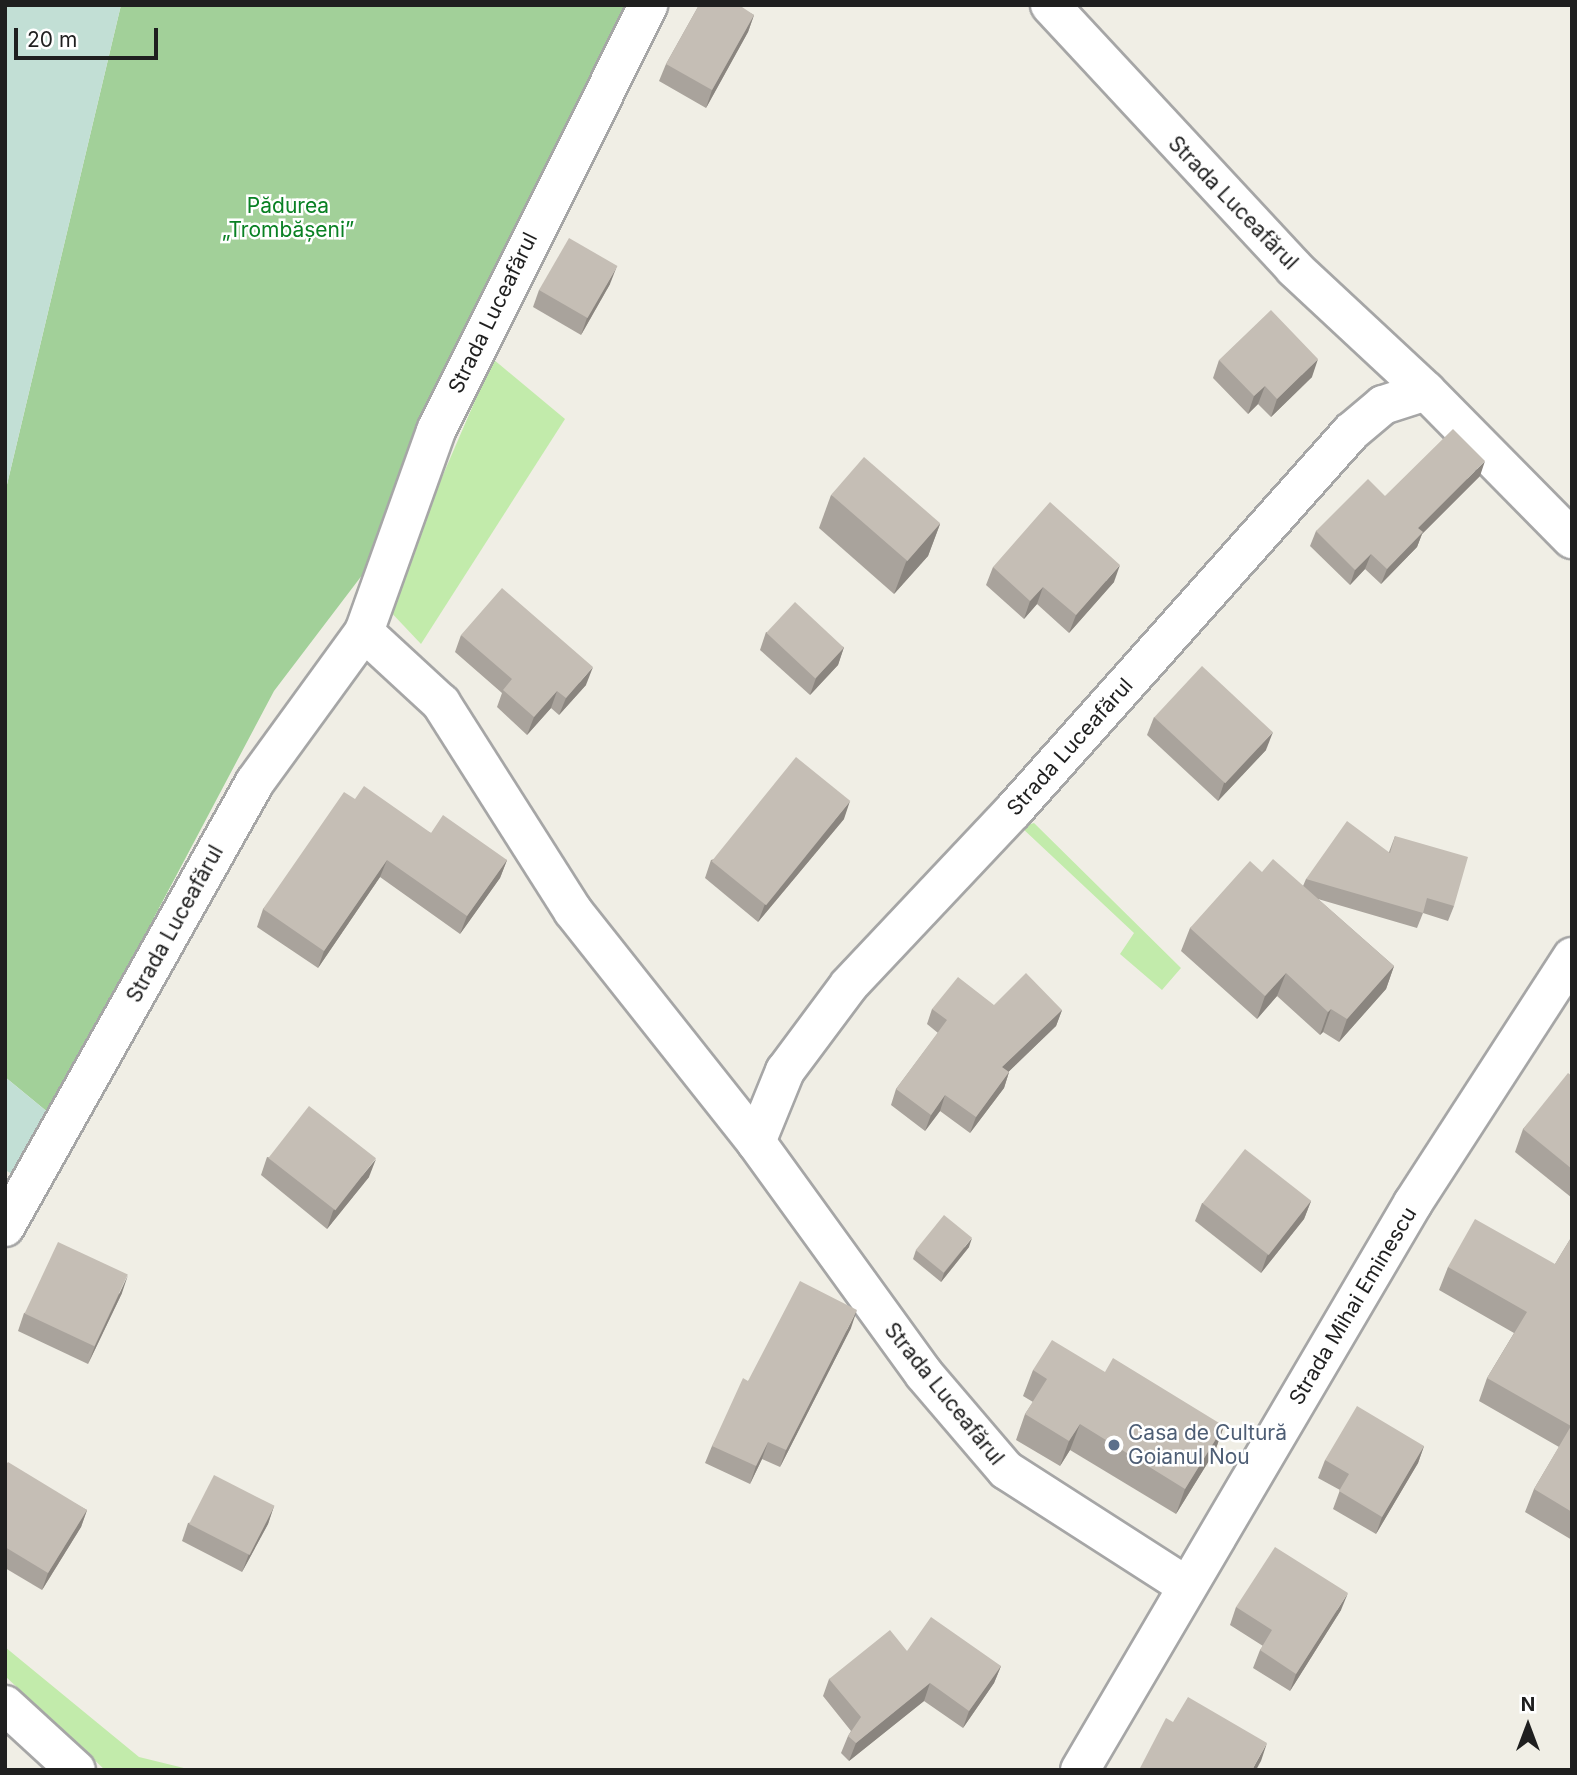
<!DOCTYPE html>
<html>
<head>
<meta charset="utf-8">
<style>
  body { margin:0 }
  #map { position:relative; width:1577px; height:1775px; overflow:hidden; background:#f0eee5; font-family:Inter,sans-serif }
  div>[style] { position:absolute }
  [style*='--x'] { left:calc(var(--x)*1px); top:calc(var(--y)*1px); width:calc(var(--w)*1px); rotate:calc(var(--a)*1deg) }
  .grass>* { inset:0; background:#c2ebab }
  .forest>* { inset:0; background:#a2d099 }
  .wetland>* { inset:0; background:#c2dfd5 }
  .roads { filter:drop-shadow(2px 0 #a6a6a6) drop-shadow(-2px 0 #a6a6a6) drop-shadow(0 2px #a6a6a6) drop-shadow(0 -2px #a6a6a6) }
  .minor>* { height:38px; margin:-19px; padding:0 19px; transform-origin:19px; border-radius:19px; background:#fff }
  .tertiary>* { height:38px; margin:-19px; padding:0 19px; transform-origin:19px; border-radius:19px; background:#fff }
  .wall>* { inset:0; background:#a9a39c }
  .shaded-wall>* { inset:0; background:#8a857f }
  .building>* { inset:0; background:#c5beb5; transform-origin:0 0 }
  .dots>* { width:19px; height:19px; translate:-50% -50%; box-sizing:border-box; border:4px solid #fff; border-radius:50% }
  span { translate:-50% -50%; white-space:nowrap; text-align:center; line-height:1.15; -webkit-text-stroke:5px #fff; paint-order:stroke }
  .street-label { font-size:21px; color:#1f1f1f }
  .park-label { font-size:21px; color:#0a8124 }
  .service-label { font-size:21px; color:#4e5e75 }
  .left { translate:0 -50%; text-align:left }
  .frame { position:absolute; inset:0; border:7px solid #1f1f1f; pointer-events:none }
  .north { position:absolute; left:1493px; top:1691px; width:70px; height:70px; -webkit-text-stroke:5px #fff; paint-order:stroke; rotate:0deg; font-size:19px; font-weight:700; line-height:28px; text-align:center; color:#1f1f1f }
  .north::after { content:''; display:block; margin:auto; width:24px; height:32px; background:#1f1f1f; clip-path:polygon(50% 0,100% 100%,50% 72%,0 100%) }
  .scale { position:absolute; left:14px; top:28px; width:144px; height:32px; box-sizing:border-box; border:4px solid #1f1f1f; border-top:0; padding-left:9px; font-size:21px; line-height:24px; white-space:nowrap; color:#1f1f1f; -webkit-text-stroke:5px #fff; paint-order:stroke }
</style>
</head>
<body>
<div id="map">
  <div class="grass">
    <i style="clip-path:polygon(493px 359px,565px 419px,421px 644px,386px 607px)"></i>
    <i style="clip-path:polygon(1034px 823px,1181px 968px,1162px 990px,1120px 954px,1134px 933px,1021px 827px)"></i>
    <i style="clip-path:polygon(5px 1647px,139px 1757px,192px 1770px,105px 1770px,5px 1676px)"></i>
  </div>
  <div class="forest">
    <i style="clip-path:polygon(121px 5px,633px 5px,366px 570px,274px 691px,50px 1114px,5px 1077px,5px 493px)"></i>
  </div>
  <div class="wetland">
    <i style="clip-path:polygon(5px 5px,121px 5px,5px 493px)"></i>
    <i style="clip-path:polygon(5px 1077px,50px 1114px,18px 1177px,5px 1170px)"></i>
  </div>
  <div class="roads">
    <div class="minor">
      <i style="--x:1050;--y:5;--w:359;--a:47.1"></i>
      <i style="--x:1294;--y:268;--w:180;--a:43"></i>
      <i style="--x:1426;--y:391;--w:208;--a:45.4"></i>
      <i style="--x:364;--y:632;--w:105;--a:42.7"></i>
      <i style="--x:441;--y:703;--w:246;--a:57.6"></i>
      <i style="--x:573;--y:911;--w:295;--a:51.6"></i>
      <i style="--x:756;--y:1142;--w:286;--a:54.1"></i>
      <i style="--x:924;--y:1374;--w:126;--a:49.5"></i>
      <i style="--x:1006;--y:1470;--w:215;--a:32.7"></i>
      <i style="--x:756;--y:1142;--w:77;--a:-67.8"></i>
      <i style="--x:785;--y:1071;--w:107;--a:-53.3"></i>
      <i style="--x:849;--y:985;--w:239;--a:-46.7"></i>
      <i style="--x:1013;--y:811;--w:508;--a:-48.27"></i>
      <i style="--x:1351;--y:432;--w:42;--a:-40.2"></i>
      <i style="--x:1383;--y:405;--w:45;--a:-18"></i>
      <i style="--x:5;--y:1227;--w:510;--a:-60.67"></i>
      <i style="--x:255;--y:782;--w:185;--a:-54"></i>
      <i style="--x:364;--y:632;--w:214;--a:-70.3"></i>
      <i style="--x:436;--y:431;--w:476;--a:-63.5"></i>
      <i style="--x:1080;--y:1770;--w:658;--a:-59.57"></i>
      <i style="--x:1413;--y:1203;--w:293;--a:-57.1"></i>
    </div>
    <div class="tertiary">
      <i style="--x:5;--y:1705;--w:96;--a:42.5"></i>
    </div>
  </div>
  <div class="wall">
    <i style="clip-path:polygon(699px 5px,743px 5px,741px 8px,754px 15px,748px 32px,706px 108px,659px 81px,666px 64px)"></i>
    <i style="clip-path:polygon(610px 284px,581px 335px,533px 307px,539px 290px)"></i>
    <i style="clip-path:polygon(1219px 360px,1312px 377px,1271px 417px,1258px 404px,1248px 414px,1213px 378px)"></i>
    <i style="clip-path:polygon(1480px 476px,1422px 534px,1417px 547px,1381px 584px,1365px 569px,1350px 585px,1310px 546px,1316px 531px,1385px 496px)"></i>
    <i style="clip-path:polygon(831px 495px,940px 524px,928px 556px,894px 594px,819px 528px)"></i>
    <i style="clip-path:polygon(993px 567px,1114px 582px,1069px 633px,1037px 604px,1024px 619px,986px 585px)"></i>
    <i style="clip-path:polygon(766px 632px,844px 647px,838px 665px,810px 695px,760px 650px)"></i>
    <i style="clip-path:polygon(461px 635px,586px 685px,559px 715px,551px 708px,527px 735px,497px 707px,502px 693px,455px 652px)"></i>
    <i style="clip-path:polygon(1154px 717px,1266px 750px,1218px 801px,1147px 735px)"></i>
    <i style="clip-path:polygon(355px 799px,431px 833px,507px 860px,500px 878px,460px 934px,380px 877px,318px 968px,257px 927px,263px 909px)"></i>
    <i style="clip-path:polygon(844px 819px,758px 922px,705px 878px,711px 860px)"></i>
    <i style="clip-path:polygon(1395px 836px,1454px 906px,1448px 921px,1423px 913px,1417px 928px,1318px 899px,1394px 966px,1386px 989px,1339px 1042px,1323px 1032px,1320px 1035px,1277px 996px,1257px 1019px,1181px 951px,1190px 928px,1262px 872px,1303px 886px,1306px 879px,1389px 852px)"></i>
    <i style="clip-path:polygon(994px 1005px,1062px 1010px,1056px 1026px,1009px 1071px,1009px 1072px,1004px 1088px,970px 1133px,940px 1111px,925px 1131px,891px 1105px,896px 1089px,938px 1033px,927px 1024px,932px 1009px)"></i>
    <i style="clip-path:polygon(1572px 1076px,1572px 1198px,1515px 1152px,1523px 1129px)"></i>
    <i style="clip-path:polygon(267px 1157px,369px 1177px,327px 1229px,261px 1175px)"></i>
    <i style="clip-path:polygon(1311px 1201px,1304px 1219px,1261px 1273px,1195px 1221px,1202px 1203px)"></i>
    <i style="clip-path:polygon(1572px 1236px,1572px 1540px,1525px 1512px,1534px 1489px,1559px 1447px,1479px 1401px,1487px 1378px,1514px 1333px,1439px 1290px,1448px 1267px,1555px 1264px)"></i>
    <i style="clip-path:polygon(969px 1247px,941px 1282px,913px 1259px,916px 1250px)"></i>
    <i style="clip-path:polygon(122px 1293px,88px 1364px,18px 1331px,24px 1313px)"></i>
    <i style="clip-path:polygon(851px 1328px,780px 1467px,762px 1459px,750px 1484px,705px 1463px,712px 1446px,748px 1381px)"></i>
    <i style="clip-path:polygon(1033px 1370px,1105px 1372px,1224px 1426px,1215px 1451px,1176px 1514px,1070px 1450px,1060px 1466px,1016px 1440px,1025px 1414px,1033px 1402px,1023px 1396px)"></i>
    <i style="clip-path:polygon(1424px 1446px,1418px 1463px,1376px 1534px,1333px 1509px,1340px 1490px,1318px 1478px,1325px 1460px)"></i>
    <i style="clip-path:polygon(5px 1466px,87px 1510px,81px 1527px,42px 1590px,5px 1568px)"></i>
    <i style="clip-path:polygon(274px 1506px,268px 1524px,242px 1572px,182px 1541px,188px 1523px)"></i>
    <i style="clip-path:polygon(1236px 1607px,1341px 1610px,1290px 1691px,1253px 1668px,1260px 1650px,1263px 1646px,1230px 1625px)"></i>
    <i style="clip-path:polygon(907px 1651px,1001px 1666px,994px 1683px,963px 1728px,924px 1701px,849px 1761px,841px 1753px,848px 1736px,851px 1731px,823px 1696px,829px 1679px)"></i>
  </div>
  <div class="shaded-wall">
    <i style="clip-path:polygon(754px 15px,748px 32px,706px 108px,712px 90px)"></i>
    <i style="clip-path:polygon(617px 266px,610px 284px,581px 335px,587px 318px)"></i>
    <i style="clip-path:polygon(1318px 359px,1312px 377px,1271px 417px,1277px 399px)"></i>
    <i style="clip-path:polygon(1265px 386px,1258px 404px,1248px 414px,1254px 396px)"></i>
    <i style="clip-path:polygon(1485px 461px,1480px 476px,1422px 534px,1417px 547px,1381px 584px,1387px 569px,1418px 528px)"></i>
    <i style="clip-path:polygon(940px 524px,928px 556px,894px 594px,906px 562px)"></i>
    <i style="clip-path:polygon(1371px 554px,1365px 569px,1350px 585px,1355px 570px)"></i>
    <i style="clip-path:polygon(1120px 565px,1114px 582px,1069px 633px,1076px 615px)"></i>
    <i style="clip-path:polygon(1043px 587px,1037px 604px,1024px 619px,1030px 601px)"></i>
    <i style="clip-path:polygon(844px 647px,838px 665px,810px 695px,816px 678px)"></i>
    <i style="clip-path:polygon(593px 667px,586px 685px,559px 715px,566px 698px)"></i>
    <i style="clip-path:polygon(557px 691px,551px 708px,527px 735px,534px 717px)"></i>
    <i style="clip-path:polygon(1273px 732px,1266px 750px,1218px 801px,1224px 783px)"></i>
    <i style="clip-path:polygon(850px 801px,844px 819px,758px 922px,765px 904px)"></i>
    <i style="clip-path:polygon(387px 860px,380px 877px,318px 968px,324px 951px)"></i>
    <i style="clip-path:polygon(507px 860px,500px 878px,460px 934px,467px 916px)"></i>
    <i style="clip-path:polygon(1394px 966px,1386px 989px,1339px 1042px,1347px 1019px)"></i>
    <i style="clip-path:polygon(1286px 973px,1277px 996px,1257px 1019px,1265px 996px)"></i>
    <i style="clip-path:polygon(1331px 1009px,1323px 1032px,1320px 1035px,1328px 1012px)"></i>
    <i style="clip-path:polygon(1062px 1010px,1056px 1026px,997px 1083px,1002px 1067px)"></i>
    <i style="clip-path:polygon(1009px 1072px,1004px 1088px,970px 1133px,976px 1117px)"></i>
    <i style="clip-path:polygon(945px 1095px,940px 1111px,925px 1131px,931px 1115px)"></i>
    <i style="clip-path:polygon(376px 1159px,369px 1177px,327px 1229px,333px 1211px)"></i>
    <i style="clip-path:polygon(1311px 1201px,1304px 1219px,1261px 1273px,1267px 1256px)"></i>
    <i style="clip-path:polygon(972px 1238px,969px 1247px,941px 1282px,944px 1273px)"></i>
    <i style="clip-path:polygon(128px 1275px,122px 1293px,88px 1364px,95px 1346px)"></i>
    <i style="clip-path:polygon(857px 1310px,851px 1328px,780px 1467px,786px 1450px)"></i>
    <i style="clip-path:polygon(1080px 1424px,1070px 1450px,1060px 1466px,1069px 1441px)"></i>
    <i style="clip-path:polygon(1224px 1426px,1215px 1451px,1176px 1514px,1185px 1489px)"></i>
    <i style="clip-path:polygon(768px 1442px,762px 1459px,750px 1484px,756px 1466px)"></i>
    <i style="clip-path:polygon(1424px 1446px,1418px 1463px,1376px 1534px,1382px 1517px)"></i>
    <i style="clip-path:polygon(274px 1506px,268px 1524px,242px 1572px,249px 1554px)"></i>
    <i style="clip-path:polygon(87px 1510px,81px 1527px,42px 1590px,48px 1573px)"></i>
    <i style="clip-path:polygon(1348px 1593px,1341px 1610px,1290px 1691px,1296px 1674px)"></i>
    <i style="clip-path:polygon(1001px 1666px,994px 1683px,963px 1728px,969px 1711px)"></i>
    <i style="clip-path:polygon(930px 1683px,924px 1701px,849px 1761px,856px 1743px)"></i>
    <i style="clip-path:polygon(1267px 1743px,1261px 1761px,1256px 1770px,1252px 1770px)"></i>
  </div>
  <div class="building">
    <i style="clip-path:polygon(699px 5px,739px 5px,754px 15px,712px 90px,666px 64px)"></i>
    <i style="left:569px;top:238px;width:56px;height:60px;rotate:30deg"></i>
    <i style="clip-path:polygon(1271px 310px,1318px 359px,1277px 399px,1265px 386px,1254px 396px,1219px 360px)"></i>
    <i style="clip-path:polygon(1453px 429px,1485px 461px,1418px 528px,1423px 532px,1387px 569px,1371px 554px,1355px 570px,1316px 531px,1368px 479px,1385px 496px)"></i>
    <i style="left:864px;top:457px;width:101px;height:50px;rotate:41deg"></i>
    <i style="clip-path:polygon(1050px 502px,1120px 565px,1076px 615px,1043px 587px,1030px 601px,993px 567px)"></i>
    <i style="clip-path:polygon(502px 588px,593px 667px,566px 698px,557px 691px,534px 717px,503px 690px,512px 679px,461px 635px)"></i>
    <i style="left:795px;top:602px;width:67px;height:42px;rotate:43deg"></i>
    <i style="left:1202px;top:666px;width:97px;height:70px;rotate:43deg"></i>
    <i style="left:796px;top:757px;width:70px;height:134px;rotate:39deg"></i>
    <i style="clip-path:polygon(364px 786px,431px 833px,443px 815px,507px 860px,467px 916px,387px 860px,324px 951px,263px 909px,344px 792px,355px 799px)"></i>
    <i style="clip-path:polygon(1347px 821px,1390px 853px,1395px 836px,1468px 857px,1454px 906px,1427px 898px,1423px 913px,1306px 879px)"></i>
    <i style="clip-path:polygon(1273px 859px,1394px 966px,1347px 1019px,1331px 1009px,1328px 1012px,1286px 973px,1265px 996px,1190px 928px,1250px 861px,1262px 872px)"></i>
    <i style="clip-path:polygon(1026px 973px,1062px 1010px,1002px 1067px,1009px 1072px,976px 1117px,945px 1095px,931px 1115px,896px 1089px,947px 1020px,932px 1009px,958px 977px,994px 1005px)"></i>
    <i style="clip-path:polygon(1568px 1073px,1572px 1076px,1572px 1169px,1523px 1129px)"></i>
    <i style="left:309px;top:1106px;width:85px;height:66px;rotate:38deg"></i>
    <i style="left:1245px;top:1149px;width:84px;height:69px;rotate:38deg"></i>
    <i style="left:944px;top:1215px;width:36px;height:45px;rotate:39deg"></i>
    <i style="clip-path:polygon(1475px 1219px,1555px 1264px,1572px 1236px,1572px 1512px,1534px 1489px,1571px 1426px,1487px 1378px,1527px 1312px,1448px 1267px)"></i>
    <i style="left:58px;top:1242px;width:77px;height:79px;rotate:25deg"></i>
    <i style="clip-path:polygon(800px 1281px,857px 1310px,786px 1450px,768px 1442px,756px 1466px,712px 1446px,743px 1378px,748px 1381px)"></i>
    <i style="clip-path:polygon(1052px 1340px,1105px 1372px,1113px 1358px,1224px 1426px,1185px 1489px,1080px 1424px,1069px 1441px,1025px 1414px,1047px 1379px,1033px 1370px)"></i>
    <i style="clip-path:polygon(1357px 1406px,1424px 1446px,1382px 1517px,1339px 1491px,1349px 1474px,1325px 1460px)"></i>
    <i style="clip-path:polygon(8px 1462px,87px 1510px,48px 1573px,5px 1547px,5px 1466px)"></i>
    <i style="left:214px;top:1475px;width:68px;height:55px;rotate:27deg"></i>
    <i style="clip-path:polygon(1275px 1547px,1348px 1593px,1296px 1674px,1260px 1650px,1272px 1630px,1236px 1607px)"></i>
    <i style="clip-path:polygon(931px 1617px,1001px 1666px,969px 1711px,930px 1683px,856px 1743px,848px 1736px,861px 1717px,829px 1679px,890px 1630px,907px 1651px)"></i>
    <i style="clip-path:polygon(1188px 1697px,1267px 1743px,1252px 1770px,1139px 1770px,1166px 1718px,1173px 1722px)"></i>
  </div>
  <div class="dots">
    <i style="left:1114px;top:1445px;background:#5c6f8a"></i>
  </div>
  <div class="street-label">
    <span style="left:1233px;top:203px;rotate:46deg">Strada Luceafărul</span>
    <span style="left:493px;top:313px;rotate:-64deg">Strada Luceafărul</span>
    <span style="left:1070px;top:747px;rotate:-48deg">Strada Luceafărul</span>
    <span style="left:175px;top:924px;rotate:-61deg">Strada Luceafărul</span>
    <span style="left:1353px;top:1306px;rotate:-59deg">Strada Mihai Eminescu</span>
    <span style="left:944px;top:1394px;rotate:51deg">Strada Luceafărul</span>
  </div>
  <div class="park-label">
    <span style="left:288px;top:218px">Pădurea<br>„Trombășeni”</span>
  </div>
  <div class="service-label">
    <span class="left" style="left:1128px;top:1445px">Casa de Cultură<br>Goianul Nou</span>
  </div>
  <div class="frame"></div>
  <div class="north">N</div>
  <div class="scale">20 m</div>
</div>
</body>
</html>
